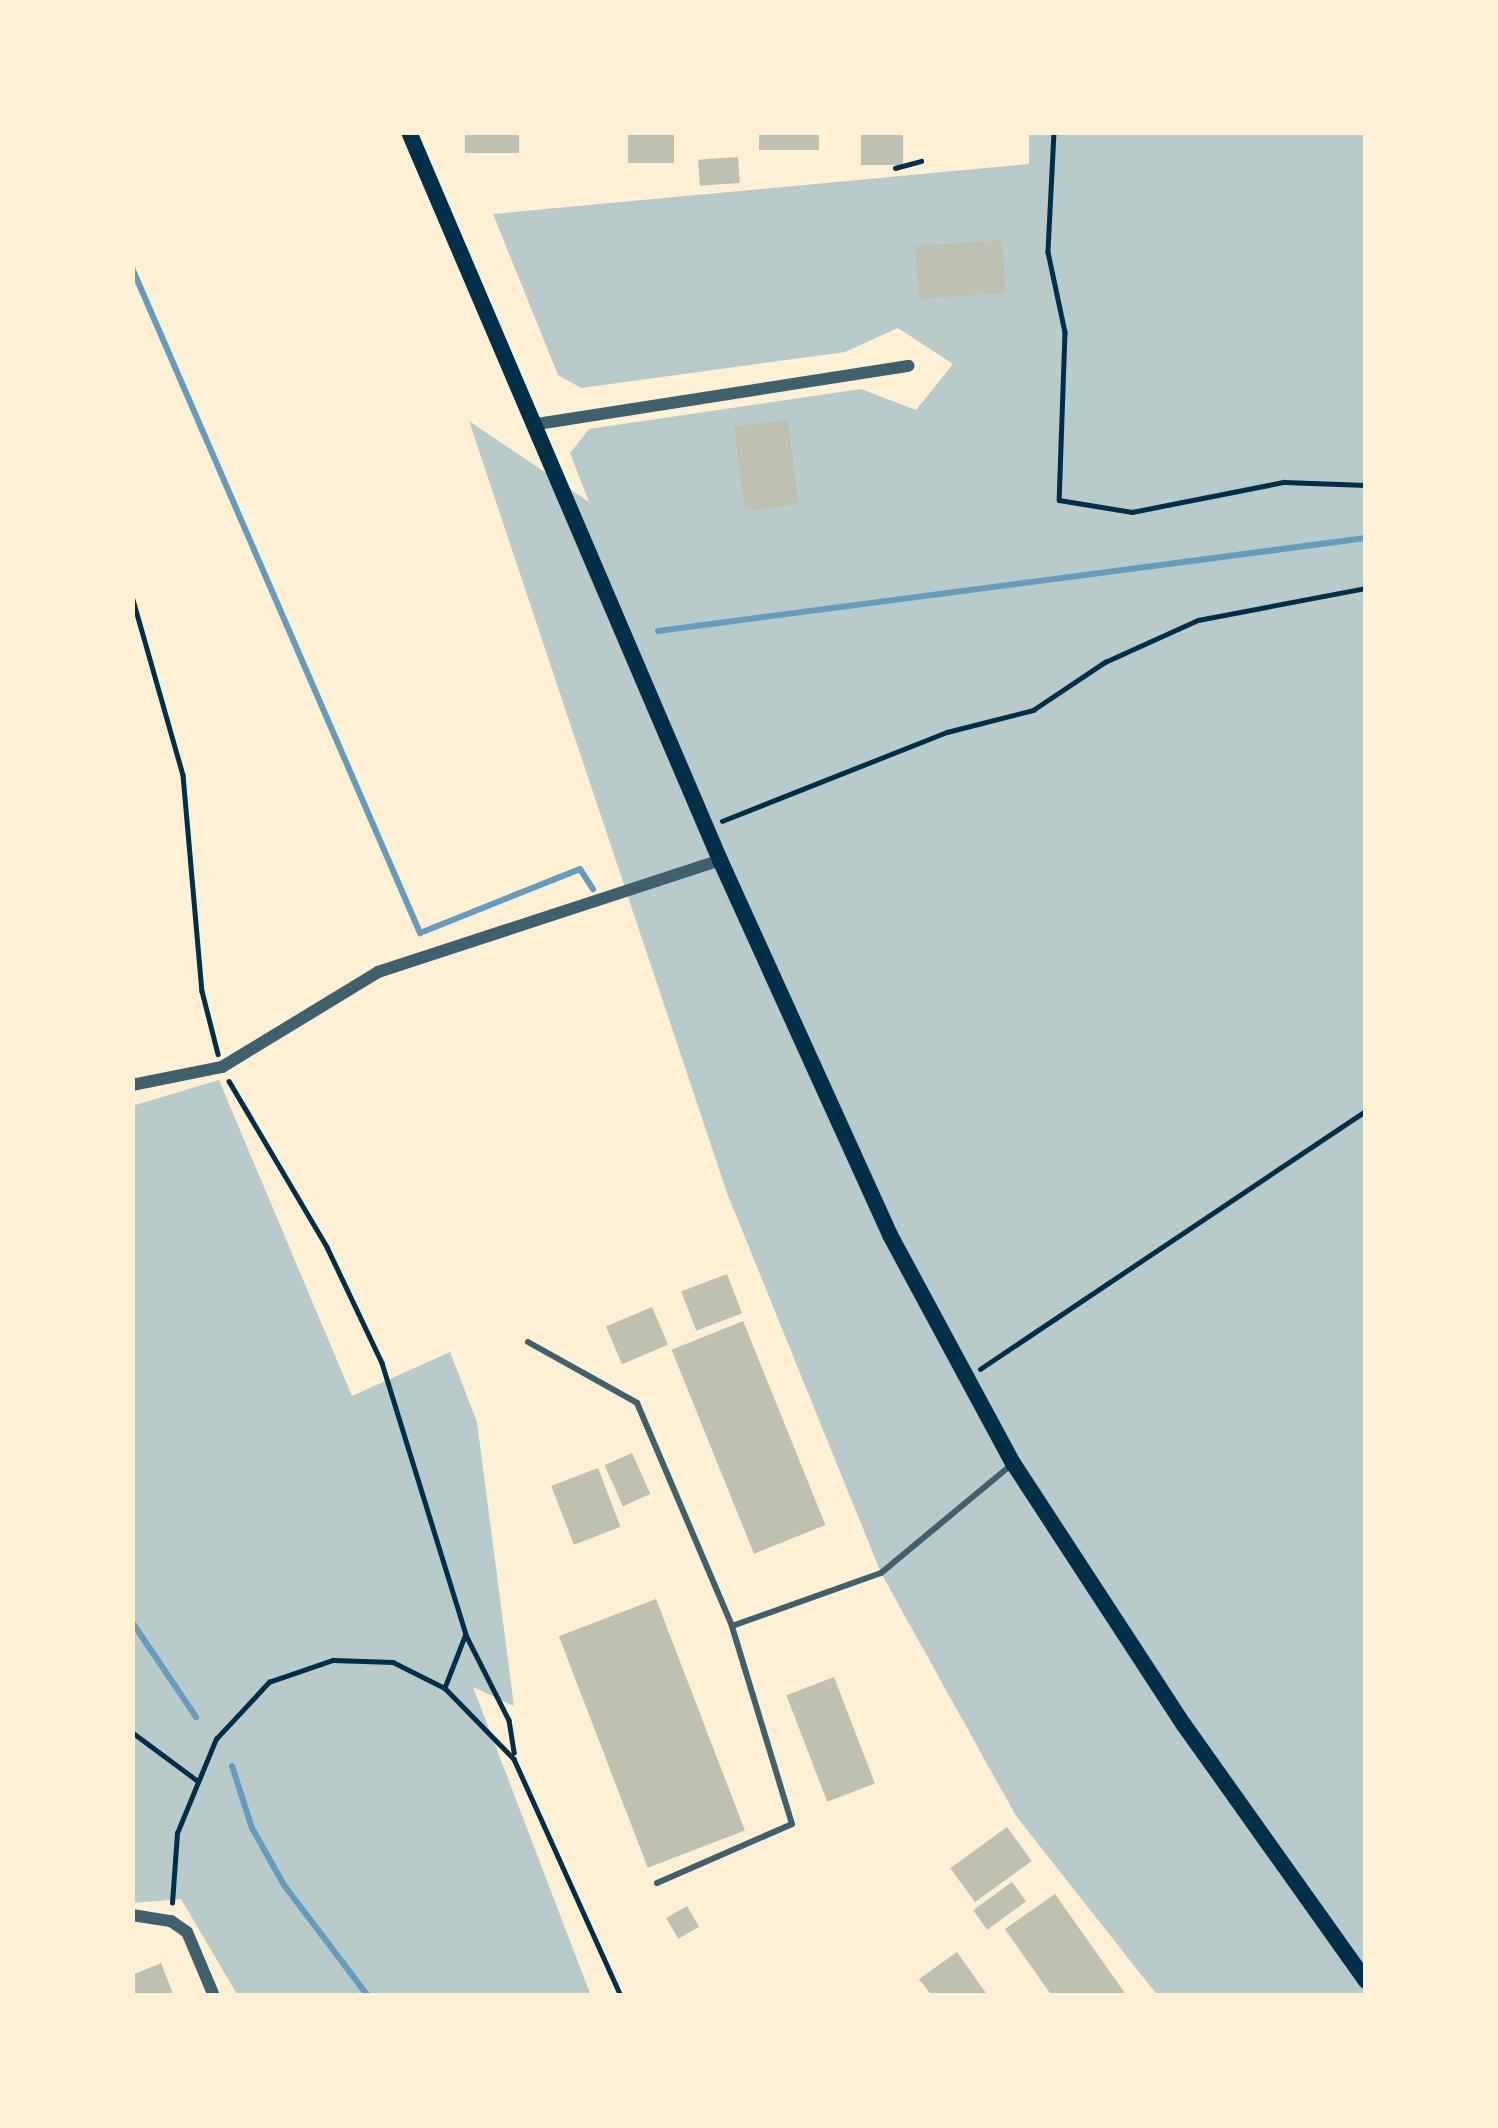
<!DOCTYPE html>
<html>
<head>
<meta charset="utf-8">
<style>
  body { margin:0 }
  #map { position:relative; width:1498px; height:2128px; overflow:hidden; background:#fdf0d5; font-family:Barlow,sans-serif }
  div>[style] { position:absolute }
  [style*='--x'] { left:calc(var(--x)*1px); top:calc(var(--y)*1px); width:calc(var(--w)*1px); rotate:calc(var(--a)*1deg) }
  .green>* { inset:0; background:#b9caca }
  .stream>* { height:6px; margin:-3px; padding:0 3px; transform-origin:3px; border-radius:3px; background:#669bbc }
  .building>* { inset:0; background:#bec0b2; transform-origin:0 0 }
  .path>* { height:4.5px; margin:-2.25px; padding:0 2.25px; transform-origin:2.25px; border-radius:2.25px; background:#003049 }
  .service>* { height:6px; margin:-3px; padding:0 3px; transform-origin:3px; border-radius:3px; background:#3f606c }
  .minor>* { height:12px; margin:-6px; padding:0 6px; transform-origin:6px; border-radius:6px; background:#3f606c }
  .secondary>* { height:16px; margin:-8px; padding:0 8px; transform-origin:8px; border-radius:8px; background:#003049 }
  span { translate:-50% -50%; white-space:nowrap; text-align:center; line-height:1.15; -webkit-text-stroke:9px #fdf0d5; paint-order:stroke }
  .frame { position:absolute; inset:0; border:135px solid #fdf0d5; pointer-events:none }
</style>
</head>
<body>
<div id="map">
  <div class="green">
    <i style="clip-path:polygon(1029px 132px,1366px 132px,1366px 1996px,1158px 1996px,1016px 1816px,881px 1573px,727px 1193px,469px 421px,589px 502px,570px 453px,589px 429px,861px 389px,916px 410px,953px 364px,898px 328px,845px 352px,581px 388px,558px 375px,493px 214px,1029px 164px)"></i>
    <i style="clip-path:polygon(219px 1080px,352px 1396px,450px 1352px,477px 1422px,514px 1706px,473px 1687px,591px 1996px,238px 1996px,181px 1899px,132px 1903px,132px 1106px)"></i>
  </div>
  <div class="stream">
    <i style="--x:132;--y:268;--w:725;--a:66.58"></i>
    <i style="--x:420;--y:933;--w:172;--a:-21.8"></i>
    <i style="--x:580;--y:869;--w:24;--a:57"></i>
    <i style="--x:658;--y:631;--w:714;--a:-7.48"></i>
    <i style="--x:132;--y:1622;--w:115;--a:56"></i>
    <i style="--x:232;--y:1766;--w:65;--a:72.1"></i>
    <i style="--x:252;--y:1828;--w:65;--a:60.7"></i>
    <i style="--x:284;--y:1885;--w:139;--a:52.9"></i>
  </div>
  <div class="building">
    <i style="left:465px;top:132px;width:54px;height:21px"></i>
    <i style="left:628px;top:132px;width:46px;height:31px"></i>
    <i style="left:759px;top:132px;width:60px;height:18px"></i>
    <i style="left:861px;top:132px;width:42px;height:33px"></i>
    <i style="left:738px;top:157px;width:26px;height:40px;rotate:86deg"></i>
    <i style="left:1002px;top:240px;width:53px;height:87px;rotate:86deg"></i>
    <i style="left:788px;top:420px;width:85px;height:54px;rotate:83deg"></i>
    <i style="left:727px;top:1274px;width:42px;height:49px;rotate:69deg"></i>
    <i style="left:652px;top:1307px;width:41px;height:50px;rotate:67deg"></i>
    <i style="left:743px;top:1321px;width:220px;height:77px;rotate:68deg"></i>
    <i style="left:632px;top:1453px;width:45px;height:30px;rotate:66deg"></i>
    <i style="left:598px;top:1468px;width:63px;height:50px;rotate:69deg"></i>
    <i style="left:656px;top:1599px;width:248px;height:104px;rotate:69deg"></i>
    <i style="left:834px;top:1677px;width:114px;height:51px;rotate:69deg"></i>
    <i style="left:1007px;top:1827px;width:42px;height:70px;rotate:54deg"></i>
    <i style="left:1012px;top:1882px;width:24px;height:48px;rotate:54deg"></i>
    <i style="clip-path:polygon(1055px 1894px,1127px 1996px,1052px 1996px,1005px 1929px)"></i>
    <i style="left:687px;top:1906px;width:24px;height:24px;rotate:60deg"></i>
    <i style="clip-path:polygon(957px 1952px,988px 1996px,932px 1996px,919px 1979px)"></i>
    <i style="clip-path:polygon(161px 1963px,174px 1996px,132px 1996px,132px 1975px)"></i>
  </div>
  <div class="path">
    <i style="--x:1054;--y:132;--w:120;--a:92.9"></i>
    <i style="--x:1048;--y:252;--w:82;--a:78"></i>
    <i style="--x:1065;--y:332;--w:168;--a:92"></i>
    <i style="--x:1059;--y:500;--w:74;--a:9.3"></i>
    <i style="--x:1132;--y:512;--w:155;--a:-11.2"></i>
    <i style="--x:1284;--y:482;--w:82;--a:2.1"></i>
    <i style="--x:895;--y:168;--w:27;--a:-15"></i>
    <i style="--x:132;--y:596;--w:186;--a:74.1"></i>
    <i style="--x:183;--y:775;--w:217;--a:85"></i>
    <i style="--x:202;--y:991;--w:65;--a:75.7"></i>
    <i style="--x:722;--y:821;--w:242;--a:-21.6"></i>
    <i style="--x:947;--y:732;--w:89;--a:-14.3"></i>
    <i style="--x:1033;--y:710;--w:87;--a:-33.7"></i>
    <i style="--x:1105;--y:662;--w:102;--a:-24.3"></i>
    <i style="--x:1198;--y:620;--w:171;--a:-10.8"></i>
    <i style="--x:229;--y:1081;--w:193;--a:59.4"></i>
    <i style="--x:327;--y:1247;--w:128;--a:64.6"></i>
    <i style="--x:382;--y:1363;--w:284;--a:72.8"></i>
    <i style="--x:466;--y:1634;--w:58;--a:111.3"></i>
    <i style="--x:980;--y:1369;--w:464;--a:-33.8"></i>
    <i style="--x:467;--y:1637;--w:93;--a:63.2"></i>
    <i style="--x:509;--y:1720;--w:33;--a:81"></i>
    <i style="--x:132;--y:1732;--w:82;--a:36.6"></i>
    <i style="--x:172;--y:1903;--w:70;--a:-85.9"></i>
    <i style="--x:177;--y:1833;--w:102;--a:-67.5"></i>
    <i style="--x:216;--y:1739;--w:78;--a:-47.1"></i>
    <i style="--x:269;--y:1682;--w:68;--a:-19"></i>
    <i style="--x:333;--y:1660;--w:60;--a:1.9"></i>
    <i style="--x:393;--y:1662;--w:58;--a:26.6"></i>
    <i style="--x:445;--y:1688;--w:99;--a:45.8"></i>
    <i style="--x:514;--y:1759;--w:260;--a:65.7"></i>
  </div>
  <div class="service">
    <i style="--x:528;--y:1342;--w:125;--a:29.2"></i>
    <i style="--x:637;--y:1403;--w:242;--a:66.9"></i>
    <i style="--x:732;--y:1626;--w:158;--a:-19.6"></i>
    <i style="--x:881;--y:1573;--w:168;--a:-39.7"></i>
    <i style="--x:657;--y:1883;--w:147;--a:-23.6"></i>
    <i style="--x:792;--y:1824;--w:207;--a:-106.9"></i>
  </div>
  <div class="minor">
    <i style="--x:537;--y:424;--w:376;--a:-8.9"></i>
    <i style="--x:132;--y:1085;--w:92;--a:-11.3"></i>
    <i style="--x:222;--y:1067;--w:183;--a:-31.3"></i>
    <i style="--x:378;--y:972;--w:360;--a:-18.1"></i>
    <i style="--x:132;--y:1915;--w:39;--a:9"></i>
    <i style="--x:171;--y:1921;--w:19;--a:35"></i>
    <i style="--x:187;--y:1932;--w:69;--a:67.1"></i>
  </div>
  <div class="secondary">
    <i style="--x:409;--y:132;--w:792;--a:66.87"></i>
    <i style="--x:720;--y:860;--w:412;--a:65.6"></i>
    <i style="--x:890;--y:1235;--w:259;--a:61.7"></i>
    <i style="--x:1013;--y:1463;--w:313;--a:56.9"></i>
    <i style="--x:1184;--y:1725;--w:314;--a:54.6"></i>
  </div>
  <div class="frame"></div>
</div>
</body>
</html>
